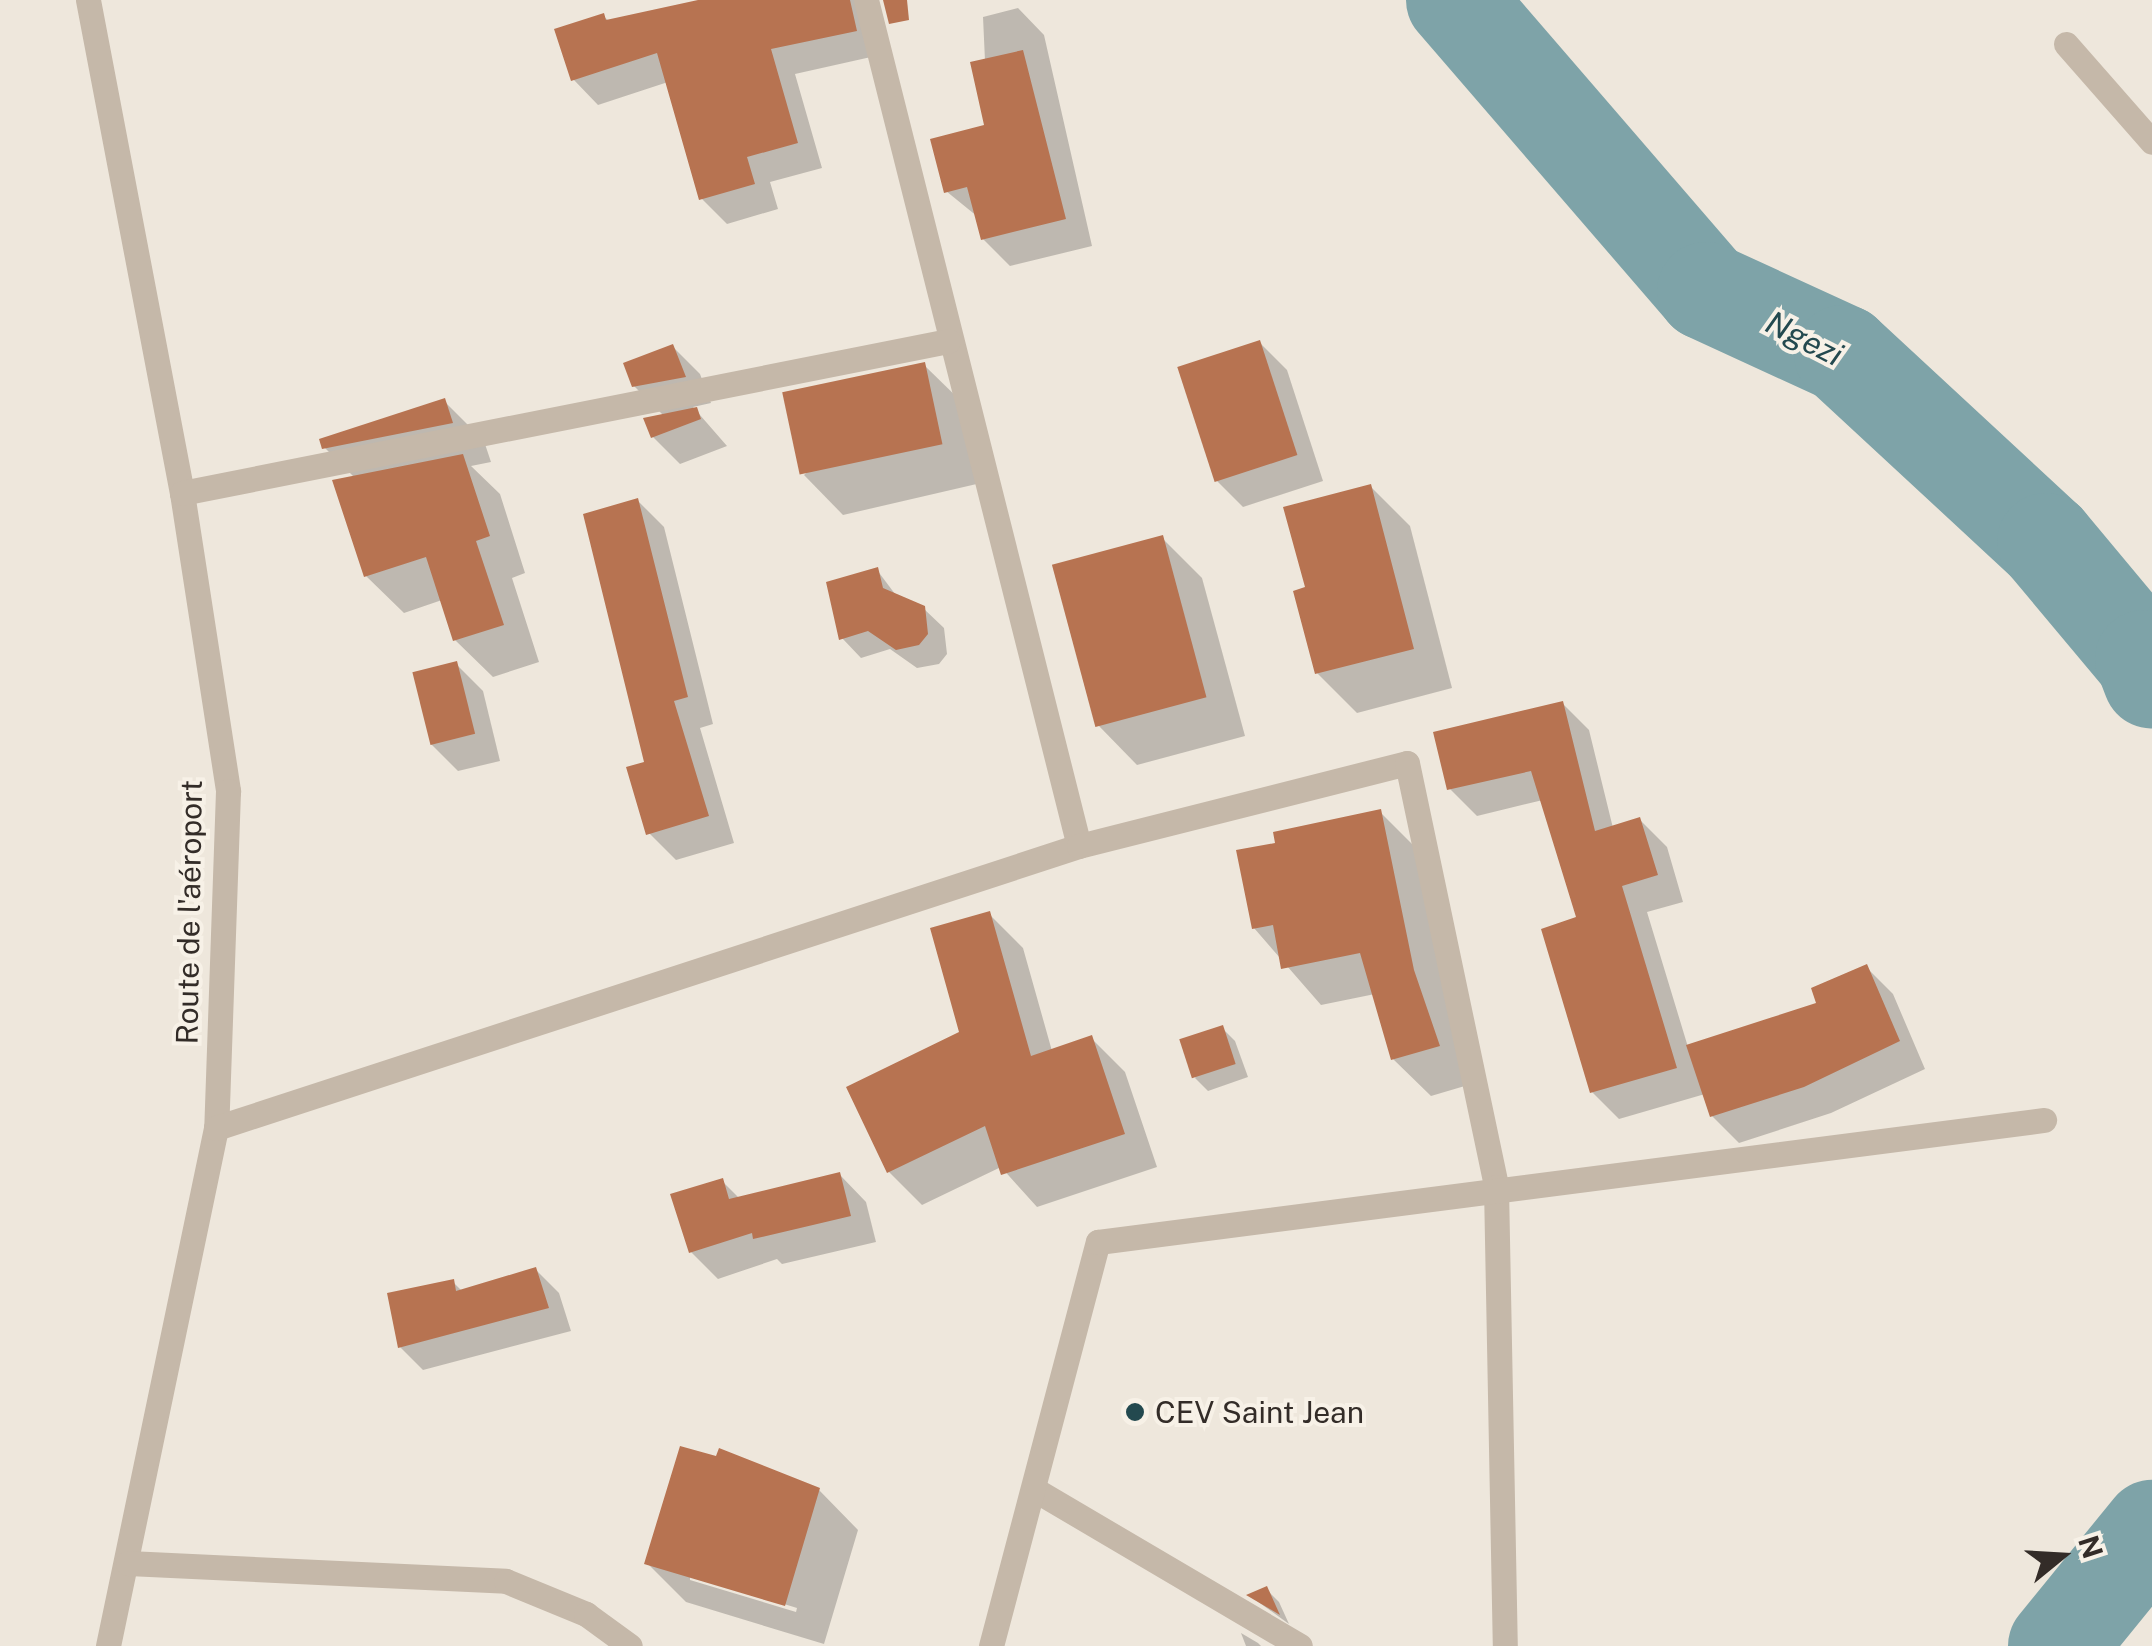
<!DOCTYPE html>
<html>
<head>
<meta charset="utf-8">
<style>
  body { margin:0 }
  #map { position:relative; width:2152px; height:1646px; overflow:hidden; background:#eee7dc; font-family:"Public Sans",sans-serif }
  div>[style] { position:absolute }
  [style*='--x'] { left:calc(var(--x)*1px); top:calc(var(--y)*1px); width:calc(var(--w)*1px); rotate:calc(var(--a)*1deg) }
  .shadow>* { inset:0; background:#0003 }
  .river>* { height:98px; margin:-49px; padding:0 49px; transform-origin:49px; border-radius:49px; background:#7ea3a8 }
  .building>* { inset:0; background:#b77351; transform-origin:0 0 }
  .minor>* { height:25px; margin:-12.5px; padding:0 12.5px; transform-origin:12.5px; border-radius:12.5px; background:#c5b8a9 }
  .dots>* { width:28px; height:28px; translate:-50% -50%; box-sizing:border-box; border:5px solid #f7f1e7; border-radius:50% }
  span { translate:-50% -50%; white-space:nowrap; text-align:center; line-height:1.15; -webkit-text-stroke:8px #f7f1e7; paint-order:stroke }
  .street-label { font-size:30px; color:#332c28 }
  .poi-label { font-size:30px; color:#332c28 }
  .left { translate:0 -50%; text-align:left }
  .water-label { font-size:32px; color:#23494f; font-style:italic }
  .north { position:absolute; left:2012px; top:1506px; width:100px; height:100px; -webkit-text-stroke:8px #f7f1e7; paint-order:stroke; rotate:72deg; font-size:28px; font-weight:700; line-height:40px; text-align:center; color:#332c28 }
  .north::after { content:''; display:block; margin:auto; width:35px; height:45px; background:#332c28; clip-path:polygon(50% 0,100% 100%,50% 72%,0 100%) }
</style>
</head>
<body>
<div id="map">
  <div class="shadow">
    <i style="clip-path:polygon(710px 0,859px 0,871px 57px,795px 74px,822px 168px,770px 182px,778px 209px,727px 224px,701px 198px,668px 82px,598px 105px,573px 79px,603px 16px,609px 21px)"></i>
    <i style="clip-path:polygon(1018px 8px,1044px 35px,1092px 246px,1010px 266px,983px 239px,978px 217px,946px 191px,988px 127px,983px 17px)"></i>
    <i style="clip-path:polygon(1260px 343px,1287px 370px,1323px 481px,1243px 507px,1216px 480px)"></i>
    <i style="clip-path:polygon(673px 347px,700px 374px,711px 403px,693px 407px,727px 446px,680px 464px,653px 437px,664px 416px,634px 386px)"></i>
    <i style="clip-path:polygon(924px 365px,964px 404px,981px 483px,843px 515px,804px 475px)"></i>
    <i style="clip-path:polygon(444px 401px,484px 441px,491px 462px,471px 466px,500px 494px,525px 573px,512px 578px,539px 662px,493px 677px,455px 640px,442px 600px,404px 613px,366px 576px,355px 478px,324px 447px)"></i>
    <i style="clip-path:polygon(1371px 487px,1410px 526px,1452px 688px,1357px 713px,1317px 673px,1308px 589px)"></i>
    <i style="clip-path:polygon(637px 500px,664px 527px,713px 724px,700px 728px,734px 843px,676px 860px,649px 833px)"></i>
    <i style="clip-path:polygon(1162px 538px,1202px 578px,1245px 736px,1137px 765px,1098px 725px)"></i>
    <i style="clip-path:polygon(877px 570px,898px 598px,923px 608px,944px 628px,947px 654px,939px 664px,917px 668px,890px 649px,861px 658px,842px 638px)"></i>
    <i style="clip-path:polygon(456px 664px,483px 691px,500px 761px,458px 771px,431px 744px)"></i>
    <i style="clip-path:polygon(1562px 703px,1589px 730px,1613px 828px,1640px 820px,1667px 847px,1683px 902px,1647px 912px,1688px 1047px,1820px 1004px,1866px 967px,1893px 994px,1925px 1069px,1831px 1113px,1739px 1143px,1712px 1116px,1705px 1094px,1619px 1119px,1592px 1092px,1579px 919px,1543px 800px,1477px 816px,1450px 789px)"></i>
    <i style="clip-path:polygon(1380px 812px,1417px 849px,1475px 1083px,1431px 1096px,1393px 1059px,1375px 994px,1321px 1005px,1254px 928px,1278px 844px)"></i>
    <i style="clip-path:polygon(989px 914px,1023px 948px,1052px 1051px,1091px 1038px,1125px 1072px,1157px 1167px,1037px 1207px,1001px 1167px,922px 1205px,889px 1172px,962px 1034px)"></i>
    <i style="clip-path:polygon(1222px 1028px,1235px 1041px,1248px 1077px,1208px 1091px,1195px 1078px)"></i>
    <i style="clip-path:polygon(840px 1175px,866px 1202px,876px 1242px,782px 1264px,777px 1259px,718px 1279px,691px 1252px,722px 1181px,740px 1199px)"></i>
    <i style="clip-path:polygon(536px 1270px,559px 1293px,571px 1331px,423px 1370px,400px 1347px,453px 1282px,463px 1292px)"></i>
    <i style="clip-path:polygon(evenodd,720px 1451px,819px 1490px,858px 1530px,824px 1644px,686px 1602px,647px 1563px,720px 1451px,690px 1575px,797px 1608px,796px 1612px,690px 1580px,690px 1575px)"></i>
    <i style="clip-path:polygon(1266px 1589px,1279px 1602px,1289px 1624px,1250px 1596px)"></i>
    <i style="clip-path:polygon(1241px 1633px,1258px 1643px,1261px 1646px,1246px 1646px)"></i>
  </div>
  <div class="river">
    <i style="--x:1455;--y:0;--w:384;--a:49.2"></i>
    <i style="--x:1706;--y:291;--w:151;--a:24.7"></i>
    <i style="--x:1843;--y:354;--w:277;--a:42.8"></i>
    <i style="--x:2046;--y:542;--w:153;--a:50.1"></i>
    <i style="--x:2144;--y:659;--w:22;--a:69"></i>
    <i style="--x:2057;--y:1646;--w:151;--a:-50.9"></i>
  </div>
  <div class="building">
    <i style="clip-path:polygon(698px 0,850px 0,857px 31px,771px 49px,798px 143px,747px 157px,755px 184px,699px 200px,657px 53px,571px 81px,554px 29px,604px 13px,606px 20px)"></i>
    <i style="clip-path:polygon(883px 0,907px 0,909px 20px,889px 24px)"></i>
    <i style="clip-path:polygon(1023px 50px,1066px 219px,981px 240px,967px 187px,944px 193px,930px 139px,984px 125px,970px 62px)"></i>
    <i style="left:1260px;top:340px;width:121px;height:87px;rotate:72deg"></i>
    <i style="clip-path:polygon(673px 344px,686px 377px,632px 387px,623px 363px)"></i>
    <i style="left:925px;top:362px;width:84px;height:146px;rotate:78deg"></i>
    <i style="clip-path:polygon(445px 398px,453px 423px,322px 449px,319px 439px)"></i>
    <i style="clip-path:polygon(697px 407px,701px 419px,651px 438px,643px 418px)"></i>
    <i style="clip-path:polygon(463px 454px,490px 536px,476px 541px,504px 625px,453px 641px,426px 557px,364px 577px,332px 480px)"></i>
    <i style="clip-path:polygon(1371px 484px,1414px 649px,1315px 674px,1293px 591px,1305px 587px,1283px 507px)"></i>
    <i style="clip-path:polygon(638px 498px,688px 697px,674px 701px,709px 816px,646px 835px,626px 767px,644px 762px,583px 514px)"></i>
    <i style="left:1163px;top:535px;width:168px;height:115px;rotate:75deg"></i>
    <i style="clip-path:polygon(878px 567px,883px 588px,925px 606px,928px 634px,919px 645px,896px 650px,868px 631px,839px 640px,826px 582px)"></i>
    <i style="left:457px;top:661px;width:75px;height:46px;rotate:76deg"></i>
    <i style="clip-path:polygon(1563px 701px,1595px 831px,1640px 817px,1658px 875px,1622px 886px,1677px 1068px,1590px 1093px,1541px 929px,1576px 917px,1531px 771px,1447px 790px,1433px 732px)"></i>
    <i style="clip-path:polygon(1381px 809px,1414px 970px,1440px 1046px,1391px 1060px,1360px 953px,1281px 969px,1273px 925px,1252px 929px,1236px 850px,1275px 843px,1273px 832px)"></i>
    <i style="clip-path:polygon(990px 911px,1031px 1056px,1092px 1035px,1125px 1134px,1001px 1175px,985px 1126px,887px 1173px,846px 1087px,959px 1032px,930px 928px)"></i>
    <i style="clip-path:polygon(1867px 964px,1900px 1041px,1804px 1087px,1710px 1117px,1686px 1045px,1816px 1003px,1811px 988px)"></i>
    <i style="left:1223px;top:1025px;width:41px;height:46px;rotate:72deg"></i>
    <i style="clip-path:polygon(840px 1172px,851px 1216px,753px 1239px,752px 1233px,689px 1253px,670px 1194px,723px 1178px,729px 1199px)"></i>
    <i style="clip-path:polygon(536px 1267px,549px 1308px,398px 1348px,387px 1293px,454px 1279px,456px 1291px)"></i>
    <i style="clip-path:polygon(680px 1446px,716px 1456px,719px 1448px,820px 1488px,785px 1606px,644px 1564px)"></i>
    <i style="clip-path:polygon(1267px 1586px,1280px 1615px,1246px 1595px)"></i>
  </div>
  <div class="minor">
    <i style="--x:88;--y:0;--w:502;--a:79.21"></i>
    <i style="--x:182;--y:493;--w:302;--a:81.2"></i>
    <i style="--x:228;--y:791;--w:337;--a:92"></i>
    <i style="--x:216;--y:1128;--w:529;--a:101.78"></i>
    <i style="--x:866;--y:0;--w:872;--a:75.87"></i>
    <i style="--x:2066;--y:44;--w:130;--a:48.7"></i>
    <i style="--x:182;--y:493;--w:781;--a:-11.22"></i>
    <i style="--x:216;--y:1128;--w:908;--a:-18.1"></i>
    <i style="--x:1079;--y:846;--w:338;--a:-14.2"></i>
    <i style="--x:1407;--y:763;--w:433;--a:78.1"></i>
    <i style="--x:1496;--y:1187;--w:459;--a:88.9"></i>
    <i style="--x:1037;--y:1491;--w:305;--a:30.5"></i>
    <i style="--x:128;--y:1563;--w:378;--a:2.7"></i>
    <i style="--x:506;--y:1581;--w:87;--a:22.4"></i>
    <i style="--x:586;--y:1614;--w:54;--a:36"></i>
    <i style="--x:991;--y:1646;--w:418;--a:-75.2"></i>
    <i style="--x:1098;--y:1242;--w:954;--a:-7.35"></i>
  </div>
  <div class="dots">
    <i style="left:1135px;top:1412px;background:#23494f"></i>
  </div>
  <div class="street-label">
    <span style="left:189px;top:912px;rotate:-89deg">Route de l'aéroport</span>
  </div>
  <div class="poi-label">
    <span class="left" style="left:1155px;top:1412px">CEV Saint Jean</span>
  </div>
  <div class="water-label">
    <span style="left:1804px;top:339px;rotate:27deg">Ngezi</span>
  </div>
  <div class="north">N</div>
</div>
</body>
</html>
